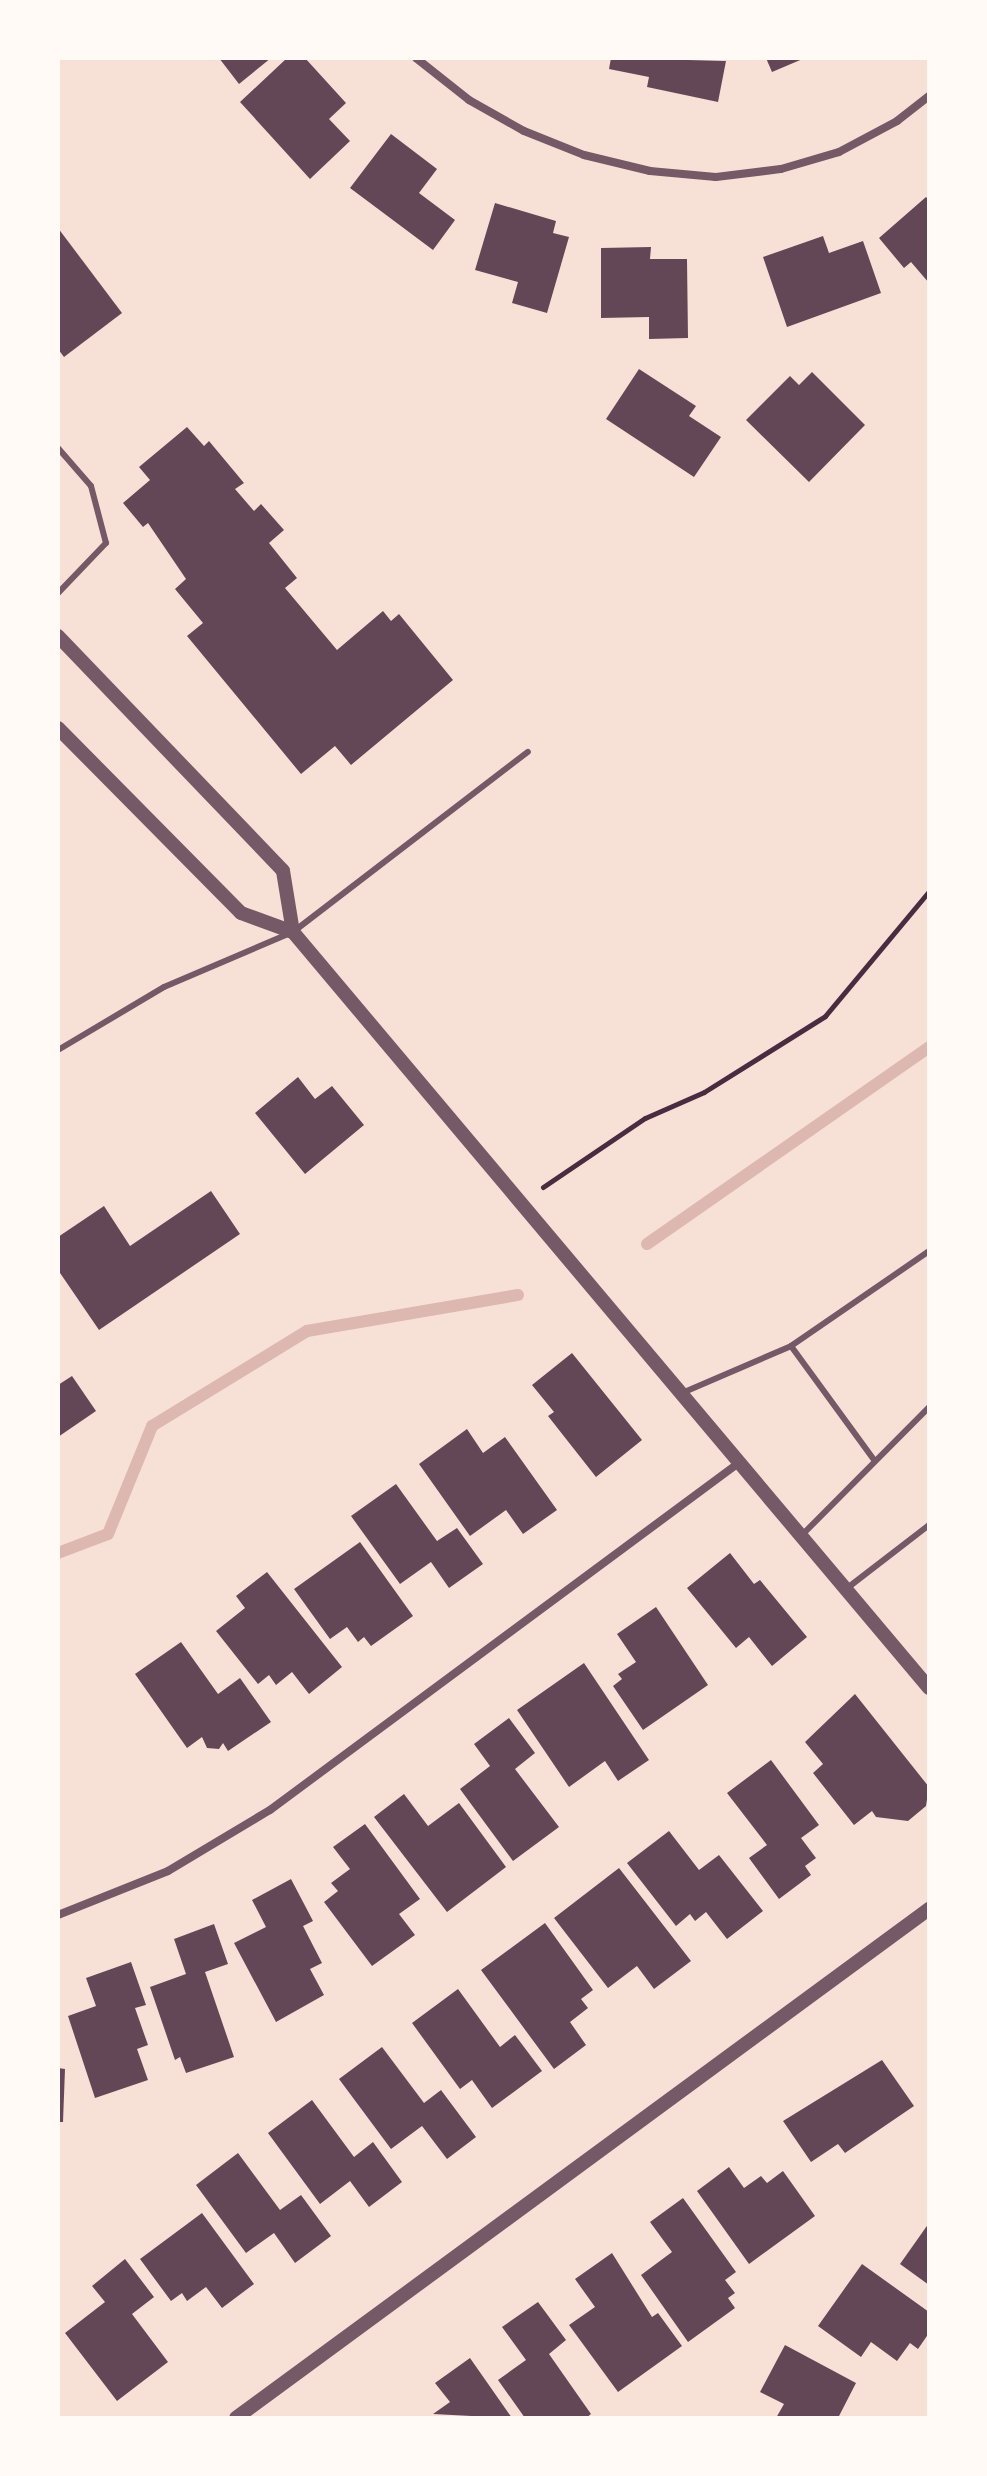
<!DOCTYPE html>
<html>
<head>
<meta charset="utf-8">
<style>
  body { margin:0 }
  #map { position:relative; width:987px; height:2476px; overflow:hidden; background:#f7e1d7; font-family:Overpass,sans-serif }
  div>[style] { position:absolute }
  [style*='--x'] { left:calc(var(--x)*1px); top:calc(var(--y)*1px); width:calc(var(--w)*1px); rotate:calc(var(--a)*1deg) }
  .stream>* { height:12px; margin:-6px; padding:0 6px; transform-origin:6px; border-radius:6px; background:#dcb8b0 }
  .building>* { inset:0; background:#644757 }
  .path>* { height:5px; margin:-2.5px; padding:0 2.5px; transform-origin:2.5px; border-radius:2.5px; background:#4a2c40 }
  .service>* { height:6px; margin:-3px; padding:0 3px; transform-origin:3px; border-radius:3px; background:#755966 }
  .minor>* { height:8px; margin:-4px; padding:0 4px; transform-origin:4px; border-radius:4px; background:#755966 }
  .tertiary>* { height:14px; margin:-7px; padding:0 7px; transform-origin:7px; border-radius:7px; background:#755966 }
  span { translate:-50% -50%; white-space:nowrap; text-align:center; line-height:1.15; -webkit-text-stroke:7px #fffaf5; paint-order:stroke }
  .frame { position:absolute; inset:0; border:60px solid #fffaf5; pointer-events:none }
</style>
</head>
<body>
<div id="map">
  <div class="stream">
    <i style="--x:647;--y:1244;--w:344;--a:-34.9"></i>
    <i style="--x:58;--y:1553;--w:53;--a:-20.8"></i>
    <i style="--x:108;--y:1534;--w:117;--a:-67.8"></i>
    <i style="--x:152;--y:1426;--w:182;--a:-31.5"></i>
    <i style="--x:307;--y:1331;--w:214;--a:-9.7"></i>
  </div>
  <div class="building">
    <i style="clip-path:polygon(219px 58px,271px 58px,239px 84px)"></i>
    <i style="clip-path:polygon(287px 58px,305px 58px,346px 103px,329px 119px,350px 141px,310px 179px,240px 102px)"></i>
    <i style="clip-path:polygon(611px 58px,726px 61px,718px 102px,647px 87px,649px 77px,609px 69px)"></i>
    <i style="clip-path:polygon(766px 58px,805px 58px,772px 72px)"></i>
    <i style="clip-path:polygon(391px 134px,437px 169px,419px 193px,455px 220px,433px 250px,350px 188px)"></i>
    <i style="clip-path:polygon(926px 197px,929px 200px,929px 283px,911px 262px,904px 268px,879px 238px)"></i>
    <i style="clip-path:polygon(495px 203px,556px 221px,553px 233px,569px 237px,547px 313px,512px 303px,518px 282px,475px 270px)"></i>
    <i style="clip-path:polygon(58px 228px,122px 313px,64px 357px,58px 349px)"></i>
    <i style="clip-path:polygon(823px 236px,829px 253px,863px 241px,881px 293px,787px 327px,763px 257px)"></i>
    <i style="clip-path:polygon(651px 247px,650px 259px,687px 259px,688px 338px,649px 339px,649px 317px,601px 318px,601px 248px)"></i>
    <i style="clip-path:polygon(639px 369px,696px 406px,689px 416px,721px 437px,694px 477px,606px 419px)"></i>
    <i style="clip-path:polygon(812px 372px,865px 425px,809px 482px,746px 420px,790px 376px,799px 385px)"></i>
    <i style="clip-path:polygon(187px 427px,204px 446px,209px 441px,244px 483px,235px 489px,254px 511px,261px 504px,284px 530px,269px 543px,297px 578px,285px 588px,337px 650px,383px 611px,391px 621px,399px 614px,453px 680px,351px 765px,335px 746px,301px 774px,187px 636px,203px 623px,175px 589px,186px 579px,148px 523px,143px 527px,123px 503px,150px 480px,139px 467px)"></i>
    <i style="clip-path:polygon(298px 1077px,315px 1099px,332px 1086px,364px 1125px,305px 1174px,255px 1113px)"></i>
    <i style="clip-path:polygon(211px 1191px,240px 1234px,99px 1330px,58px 1270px,58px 1237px,104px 1206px,130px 1246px)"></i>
    <i style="clip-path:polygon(572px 1353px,642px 1440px,596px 1477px,548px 1416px,554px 1412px,532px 1385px)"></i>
    <i style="clip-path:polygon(72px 1376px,96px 1411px,58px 1437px,58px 1385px)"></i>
    <i style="clip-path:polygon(467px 1429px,483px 1453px,505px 1437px,557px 1510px,523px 1534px,506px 1510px,470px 1536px,419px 1464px)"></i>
    <i style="clip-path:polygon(396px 1484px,437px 1541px,457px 1528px,483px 1564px,449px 1588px,431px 1562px,400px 1584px,351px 1516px)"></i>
    <i style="clip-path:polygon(360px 1542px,413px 1616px,371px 1646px,364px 1637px,358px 1642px,347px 1627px,330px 1639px,294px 1589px)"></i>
    <i style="clip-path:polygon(730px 1553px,754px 1584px,760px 1580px,807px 1637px,772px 1666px,749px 1637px,736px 1648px,687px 1588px)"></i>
    <i style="clip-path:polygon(267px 1572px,342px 1667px,309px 1694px,292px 1672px,276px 1685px,269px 1675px,258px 1684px,216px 1631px,245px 1608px,236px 1596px)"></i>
    <i style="clip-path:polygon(656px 1607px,708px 1685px,643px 1730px,613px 1686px,622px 1679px,618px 1674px,636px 1662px,617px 1634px)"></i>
    <i style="clip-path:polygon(181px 1642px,218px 1694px,240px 1678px,271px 1722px,228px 1751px,223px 1743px,219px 1749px,207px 1748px,202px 1737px,187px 1748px,135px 1674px)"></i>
    <i style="clip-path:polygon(584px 1663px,649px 1760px,618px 1781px,605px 1761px,569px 1787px,517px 1710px)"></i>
    <i style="clip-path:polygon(855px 1694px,929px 1787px,926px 1806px,908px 1821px,876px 1817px,872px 1811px,854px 1825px,813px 1773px,823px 1764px,805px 1742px)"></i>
    <i style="clip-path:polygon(509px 1718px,535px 1753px,515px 1769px,559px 1827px,513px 1861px,460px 1789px,490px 1766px,474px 1744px)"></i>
    <i style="clip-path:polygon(771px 1760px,819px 1825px,801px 1838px,816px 1858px,805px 1866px,811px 1875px,779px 1899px,749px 1858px,767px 1845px,727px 1793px)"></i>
    <i style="clip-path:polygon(404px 1794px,428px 1826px,459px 1803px,506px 1867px,447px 1912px,374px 1817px)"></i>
    <i style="clip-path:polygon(365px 1824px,420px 1899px,399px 1914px,415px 1935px,372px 1966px,324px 1902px,338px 1891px,331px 1883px,350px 1869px,333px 1847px)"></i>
    <i style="clip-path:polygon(669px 1831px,699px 1870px,719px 1855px,763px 1911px,727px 1939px,706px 1912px,695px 1921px,690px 1914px,676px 1926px,627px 1863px)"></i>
    <i style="clip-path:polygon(619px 1868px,691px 1961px,654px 1989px,637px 1966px,608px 1988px,554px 1918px)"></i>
    <i style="clip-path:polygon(291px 1879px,313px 1921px,303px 1926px,322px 1963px,310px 1969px,324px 1995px,276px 2022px,234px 1943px,266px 1927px,252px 1900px)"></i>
    <i style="clip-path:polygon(545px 1923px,593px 1990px,581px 1999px,588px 2008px,570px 2022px,586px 2045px,554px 2069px,481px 1970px)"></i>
    <i style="clip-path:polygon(214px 1924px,228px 1964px,205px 1972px,234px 2057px,186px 2073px,180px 2057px,175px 2060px,150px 1987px,186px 1974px,174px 1939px)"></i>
    <i style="clip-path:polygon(131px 1962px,146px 2005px,135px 2008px,148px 2045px,137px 2049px,148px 2080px,95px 2098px,68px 2016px,96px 2006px,86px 1978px)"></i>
    <i style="clip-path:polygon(458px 1989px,500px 2047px,515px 2035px,542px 2071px,492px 2108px,472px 2080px,460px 2089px,412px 2023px)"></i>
    <i style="clip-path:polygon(382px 2047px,424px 2103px,441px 2090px,476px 2137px,447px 2159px,422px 2126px,391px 2149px,339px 2079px)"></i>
    <i style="clip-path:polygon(882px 2060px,914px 2106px,845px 2153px,838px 2144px,811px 2162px,783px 2121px)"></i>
    <i style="clip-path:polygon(58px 2068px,65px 2069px,63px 2122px,58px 2122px)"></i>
    <i style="clip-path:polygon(312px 2100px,354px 2157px,373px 2142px,402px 2182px,369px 2207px,350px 2181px,320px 2204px,268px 2133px)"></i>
    <i style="clip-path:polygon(238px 2153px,280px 2210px,301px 2195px,331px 2236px,295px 2263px,274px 2233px,246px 2253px,196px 2185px)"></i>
    <i style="clip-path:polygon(729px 2167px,744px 2188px,761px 2176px,767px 2183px,783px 2171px,815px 2216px,749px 2264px,697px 2191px)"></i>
    <i style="clip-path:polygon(683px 2198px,736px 2272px,725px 2280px,735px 2293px,728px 2298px,735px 2308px,688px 2342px,641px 2275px,672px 2252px,650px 2222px)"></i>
    <i style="clip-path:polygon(202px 2213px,254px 2284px,222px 2308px,206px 2287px,187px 2301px,182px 2293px,171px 2301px,140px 2259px)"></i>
    <i style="clip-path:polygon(929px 2223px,929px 2285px,900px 2264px)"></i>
    <i style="clip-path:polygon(612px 2253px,652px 2317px,658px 2313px,682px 2346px,618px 2392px,569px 2325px,595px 2307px,575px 2279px)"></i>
    <i style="clip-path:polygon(125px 2259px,154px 2297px,132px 2314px,168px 2362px,117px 2401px,65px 2333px,105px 2302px,92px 2286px)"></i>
    <i style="clip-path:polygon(862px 2264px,929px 2312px,929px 2333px,918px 2349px,910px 2343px,897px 2361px,871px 2342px,861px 2357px,818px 2326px)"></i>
    <i style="clip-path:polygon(538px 2302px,566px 2340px,549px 2354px,591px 2414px,586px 2418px,525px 2418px,498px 2380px,526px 2360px,502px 2327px)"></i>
    <i style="clip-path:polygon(785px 2345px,856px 2383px,838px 2418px,776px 2418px,784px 2404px,760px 2392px)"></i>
    <i style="clip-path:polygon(470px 2358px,512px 2418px,433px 2414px,450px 2402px,435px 2383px)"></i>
  </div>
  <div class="path">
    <i style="--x:543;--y:1187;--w:123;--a:-34.1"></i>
    <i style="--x:645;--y:1118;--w:64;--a:-23.8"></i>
    <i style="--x:704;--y:1092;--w:143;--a:-32.1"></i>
    <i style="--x:825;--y:1016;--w:163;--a:-50.2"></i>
  </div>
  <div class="service">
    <i style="--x:58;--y:448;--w:50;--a:49"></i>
    <i style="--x:91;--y:486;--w:59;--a:75.3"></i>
    <i style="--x:106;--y:543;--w:69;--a:133.8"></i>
    <i style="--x:58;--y:1050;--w:123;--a:-30.7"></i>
    <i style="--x:164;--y:987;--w:140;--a:-23.1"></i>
    <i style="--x:293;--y:932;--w:296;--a:-37.5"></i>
    <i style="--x:791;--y:1346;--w:142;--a:53.9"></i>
    <i style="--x:682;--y:1393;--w:119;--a:-23.3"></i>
    <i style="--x:791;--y:1346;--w:168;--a:-34.5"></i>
    <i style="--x:802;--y:1535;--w:180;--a:-45.2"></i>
    <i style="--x:846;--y:1589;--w:105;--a:-37.6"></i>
  </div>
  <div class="minor">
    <i style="--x:416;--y:58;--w:68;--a:38.4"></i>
    <i style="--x:469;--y:100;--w:63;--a:29.4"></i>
    <i style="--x:524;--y:131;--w:65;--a:21.8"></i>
    <i style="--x:584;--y:155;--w:68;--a:13.6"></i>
    <i style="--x:650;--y:171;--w:66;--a:5.2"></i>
    <i style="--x:716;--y:177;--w:65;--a:-7"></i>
    <i style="--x:781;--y:169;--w:60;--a:-16.3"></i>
    <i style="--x:839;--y:152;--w:66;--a:-28.1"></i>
    <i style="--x:897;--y:121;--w:41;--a:-38"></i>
    <i style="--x:58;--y:1915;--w:118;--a:-21.8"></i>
    <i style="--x:168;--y:1871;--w:119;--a:-30.9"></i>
    <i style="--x:270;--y:1810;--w:585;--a:-36.52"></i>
  </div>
  <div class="tertiary">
    <i style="--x:58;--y:636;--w:325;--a:46.2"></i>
    <i style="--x:283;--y:871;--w:62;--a:80.7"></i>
    <i style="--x:293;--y:932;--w:988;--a:49.93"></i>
    <i style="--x:58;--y:728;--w:260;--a:45.3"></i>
    <i style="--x:241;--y:913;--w:55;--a:20.1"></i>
    <i style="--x:236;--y:2418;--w:860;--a:-36.3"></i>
  </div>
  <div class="frame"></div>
</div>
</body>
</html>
